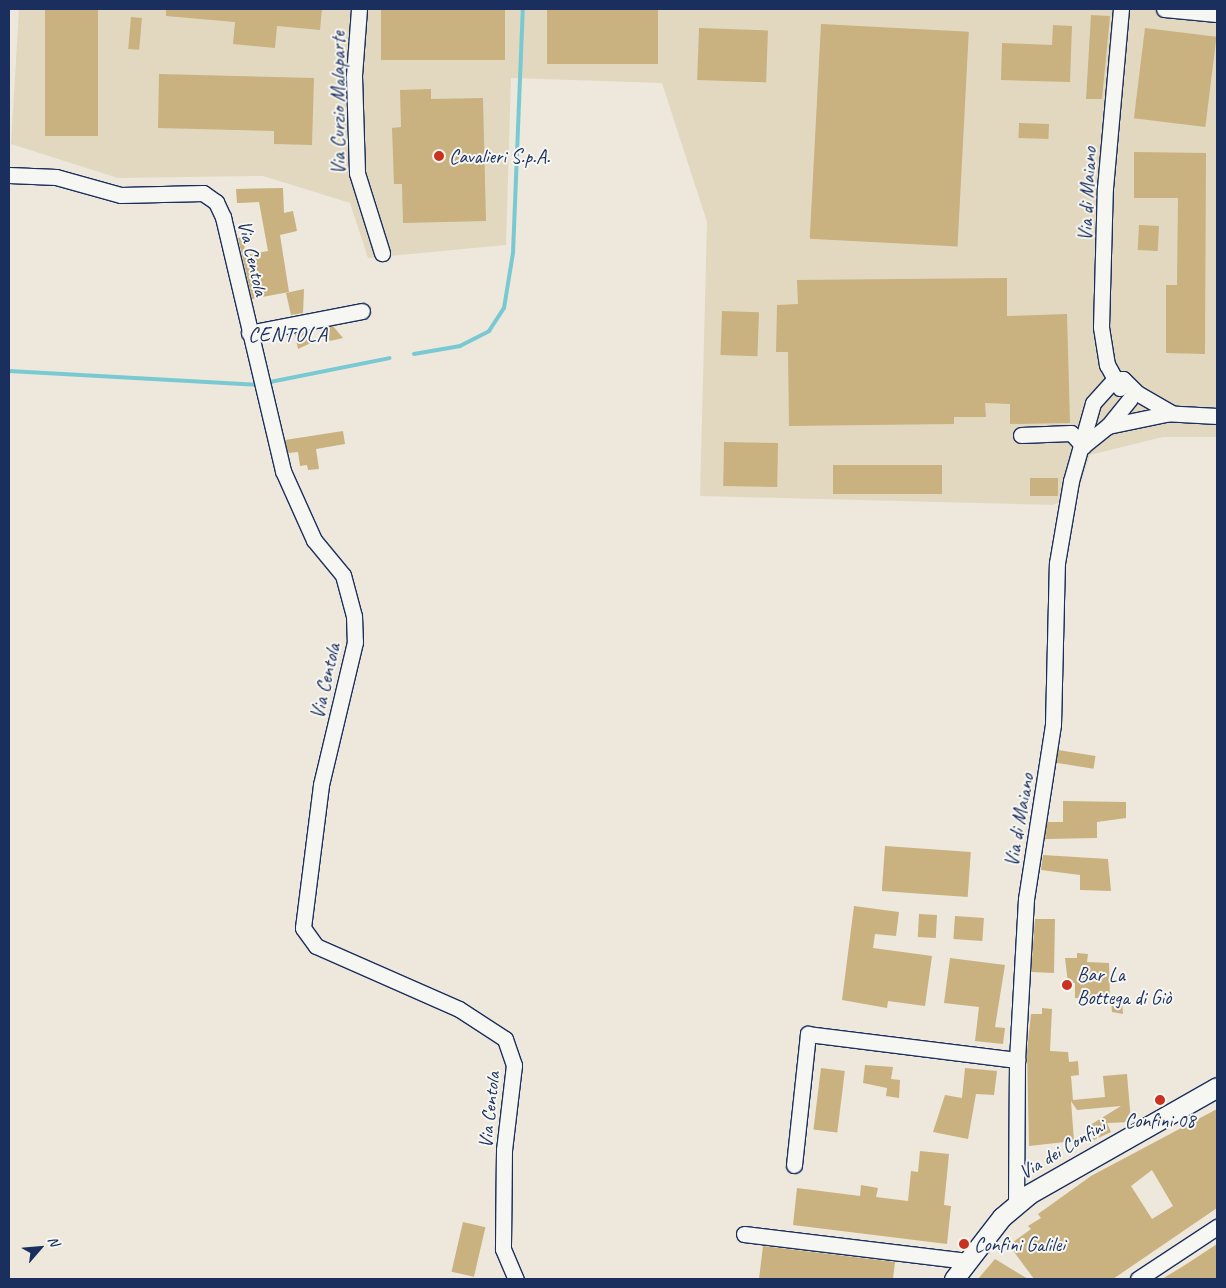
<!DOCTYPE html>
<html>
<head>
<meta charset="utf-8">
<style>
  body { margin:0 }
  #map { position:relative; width:1226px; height:1288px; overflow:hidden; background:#ede8db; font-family:Caveat,sans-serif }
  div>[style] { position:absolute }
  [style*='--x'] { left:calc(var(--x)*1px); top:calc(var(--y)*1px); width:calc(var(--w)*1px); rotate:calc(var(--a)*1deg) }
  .built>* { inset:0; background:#e2d8c0 }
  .stream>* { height:4px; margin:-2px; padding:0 2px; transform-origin:2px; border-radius:2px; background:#79c9d3 }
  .building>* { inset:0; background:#c9b180; transform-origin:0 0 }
  .roads { filter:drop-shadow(1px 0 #1b2f5e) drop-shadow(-1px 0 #1b2f5e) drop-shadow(0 1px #1b2f5e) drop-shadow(0 -1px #1b2f5e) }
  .minor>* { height:15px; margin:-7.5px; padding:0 7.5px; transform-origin:7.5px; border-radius:7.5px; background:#f6f6f2 }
  .major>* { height:19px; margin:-9.5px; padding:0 9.5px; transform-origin:9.5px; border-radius:9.5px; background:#f6f6f2 }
  .dots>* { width:14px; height:14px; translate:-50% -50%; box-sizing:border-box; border:2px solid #f6f6f2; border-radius:50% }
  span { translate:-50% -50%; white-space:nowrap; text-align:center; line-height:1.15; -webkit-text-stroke:4px #f6f6f2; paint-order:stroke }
  .street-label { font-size:20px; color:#1b2f5e }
  .poi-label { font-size:20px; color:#1b2f5e }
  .left { translate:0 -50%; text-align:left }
  .neighbourhood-label { font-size:21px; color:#1b2f5e; letter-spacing:1px }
  .frame { position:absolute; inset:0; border:10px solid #1b2f5e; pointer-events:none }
  .north { position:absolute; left:15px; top:1223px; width:50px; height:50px; -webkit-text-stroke:4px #f6f6f2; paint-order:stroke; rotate:63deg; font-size:14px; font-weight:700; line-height:20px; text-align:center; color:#1b2f5e }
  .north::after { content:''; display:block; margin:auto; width:18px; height:22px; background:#1b2f5e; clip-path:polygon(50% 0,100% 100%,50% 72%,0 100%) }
</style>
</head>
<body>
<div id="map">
  <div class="built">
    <i style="clip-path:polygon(19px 9px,1217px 9px,1217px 437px,1163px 437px,1090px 455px,1077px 495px,1053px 505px,700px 496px,707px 222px,662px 83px,511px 78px,506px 245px,368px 258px,350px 203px,263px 176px,118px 178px,11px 144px)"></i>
  </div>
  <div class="stream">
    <i style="--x:414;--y:354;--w:47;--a:-9.9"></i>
    <i style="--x:460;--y:346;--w:33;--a:-27"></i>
    <i style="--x:489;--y:331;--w:27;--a:-57"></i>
    <i style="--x:504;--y:308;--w:56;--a:-80.7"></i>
    <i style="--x:513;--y:253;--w:244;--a:-87.7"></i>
    <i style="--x:9;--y:371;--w:249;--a:3.2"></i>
    <i style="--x:265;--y:383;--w:127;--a:-11.3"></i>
  </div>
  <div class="building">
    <i style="left:45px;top:9px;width:53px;height:127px"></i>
    <i style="clip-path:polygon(166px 9px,322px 9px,320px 30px,277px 26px,275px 48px,233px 44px,235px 22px,166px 16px)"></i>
    <i style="left:381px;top:9px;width:124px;height:51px"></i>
    <i style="left:547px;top:9px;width:111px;height:55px"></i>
    <i style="clip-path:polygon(1091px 15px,1110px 16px,1102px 99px,1086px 99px)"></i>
    <i style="left:131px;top:17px;width:11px;height:32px;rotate:5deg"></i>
    <i style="left:821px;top:24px;width:148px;height:215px;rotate:3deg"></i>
    <i style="clip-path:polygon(1053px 25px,1072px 26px,1070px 82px,1001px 80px,1002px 43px,1052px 45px)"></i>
    <i style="left:699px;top:28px;width:69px;height:52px;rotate:2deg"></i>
    <i style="left:1145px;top:28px;width:72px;height:91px;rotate:7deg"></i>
    <i style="clip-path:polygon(159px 74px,314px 78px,312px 145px,274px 144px,274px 131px,158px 128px)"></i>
    <i style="clip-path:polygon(431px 89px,431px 99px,483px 98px,486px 221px,403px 223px,402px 184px,394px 184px,392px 128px,401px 127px,400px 90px)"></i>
    <i style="left:1019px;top:123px;width:30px;height:15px;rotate:2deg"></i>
    <i style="clip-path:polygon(1134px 152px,1206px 153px,1205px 354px,1166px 353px,1166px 285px,1177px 285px,1178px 198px,1134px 198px)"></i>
    <i style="clip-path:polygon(283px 188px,284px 213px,293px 211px,297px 231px,280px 235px,289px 292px,252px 299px,238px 238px,243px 237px,246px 255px,268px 251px,259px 202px,237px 203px,236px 189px)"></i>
    <i style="left:1139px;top:225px;width:20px;height:25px;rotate:3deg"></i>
    <i style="clip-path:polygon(1007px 278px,1007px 316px,1067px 314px,1070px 423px,1010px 424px,1010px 404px,985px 403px,986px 417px,954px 417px,954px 424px,789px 426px,788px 352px,776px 352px,777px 305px,798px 304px,797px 280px)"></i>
    <i style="clip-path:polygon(304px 289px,303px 313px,291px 315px,286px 293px)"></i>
    <i style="left:722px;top:311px;width:37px;height:44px;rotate:2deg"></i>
    <i style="clip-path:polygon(333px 326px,343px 338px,330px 341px,324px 328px)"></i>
    <i style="clip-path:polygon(311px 330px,313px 342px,298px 349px,295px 334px)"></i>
    <i style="clip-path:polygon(343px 431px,345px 444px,316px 449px,319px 469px,308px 470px,307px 465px,300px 466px,298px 452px,288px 453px,285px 440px)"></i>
    <i style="left:724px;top:442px;width:54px;height:44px;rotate:1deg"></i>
    <i style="left:833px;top:465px;width:109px;height:29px"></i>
    <i style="left:1058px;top:478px;width:18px;height:28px;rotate:90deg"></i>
    <i style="left:1058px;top:750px;width:38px;height:13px;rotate:9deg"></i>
    <i style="clip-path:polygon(1063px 801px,1126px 802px,1126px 818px,1097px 822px,1097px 838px,1045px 839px,1047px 822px,1063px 822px)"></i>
    <i style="left:885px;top:846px;width:86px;height:45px;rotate:4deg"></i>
    <i style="clip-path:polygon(1043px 855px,1108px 859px,1111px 891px,1080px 890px,1080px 875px,1041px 870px)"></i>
    <i style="clip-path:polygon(854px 906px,899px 912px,896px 936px,875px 934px,873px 948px,932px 956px,925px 1006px,888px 1001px,887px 1008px,842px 1000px)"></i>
    <i style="left:919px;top:914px;width:18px;height:23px;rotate:3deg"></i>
    <i style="left:955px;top:916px;width:29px;height:23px;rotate:4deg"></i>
    <i style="clip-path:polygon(1035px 919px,1055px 919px,1054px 973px,1031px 972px)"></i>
    <i style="clip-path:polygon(1077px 953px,1088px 954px,1087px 962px,1109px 963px,1110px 999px,1075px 998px,1075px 983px,1068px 983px,1065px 958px,1077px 958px)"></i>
    <i style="clip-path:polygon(950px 958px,1005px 965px,995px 1027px,1005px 1028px,1003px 1044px,975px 1041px,979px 1007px,944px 1003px)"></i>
    <i style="clip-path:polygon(1122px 1000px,1123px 1014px,1112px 1012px,1111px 1002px)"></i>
    <i style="clip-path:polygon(1042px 1008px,1052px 1009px,1050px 1051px,1068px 1052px,1069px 1062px,1078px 1061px,1079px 1075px,1071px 1076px,1073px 1100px,1105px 1097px,1103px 1076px,1127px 1074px,1131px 1122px,1107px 1123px,1111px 1132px,1094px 1140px,1087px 1127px,1121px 1106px,1077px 1110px,1071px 1101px,1074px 1141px,1029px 1146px,1027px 1051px,1031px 1014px,1042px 1014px)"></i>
    <i style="clip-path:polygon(865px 1065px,893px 1067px,891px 1079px,900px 1080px,899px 1098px,886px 1096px,887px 1088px,863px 1083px)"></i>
    <i style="left:821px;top:1068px;width:24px;height:62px;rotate:7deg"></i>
    <i style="clip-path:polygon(965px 1068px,997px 1071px,994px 1095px,976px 1094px,968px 1139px,933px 1132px,945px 1095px,962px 1098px)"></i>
    <i style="clip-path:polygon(evenodd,1217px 1109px,1217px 1208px,1113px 1279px,1034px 1279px,1009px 1245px,1031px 1229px,1028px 1226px,1041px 1218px,1038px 1214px,1091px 1176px,1217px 1109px,1152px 1170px,1173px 1206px,1152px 1219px,1131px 1186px,1152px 1170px)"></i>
    <i style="clip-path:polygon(920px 1151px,949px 1154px,944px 1205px,951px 1206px,947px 1244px,793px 1225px,797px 1188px,860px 1196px,861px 1185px,878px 1188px,876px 1197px,908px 1201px,911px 1171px,918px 1172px)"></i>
    <i style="left:463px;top:1222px;width:23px;height:51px;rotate:13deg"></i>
    <i style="clip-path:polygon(1217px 1244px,1217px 1279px,1162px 1279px,1185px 1265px)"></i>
    <i style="clip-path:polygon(763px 1246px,895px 1262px,893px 1279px,759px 1279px)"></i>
    <i style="clip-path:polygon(995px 1259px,1028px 1279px,978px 1279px)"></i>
  </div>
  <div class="roads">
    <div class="minor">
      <i style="--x:359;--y:9;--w:67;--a:94.3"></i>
      <i style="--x:354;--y:76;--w:97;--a:88.2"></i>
      <i style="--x:357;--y:173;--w:84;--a:72.6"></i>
      <i style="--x:1164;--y:9;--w:53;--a:5.4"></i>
      <i style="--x:9;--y:175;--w:47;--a:2.4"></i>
      <i style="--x:56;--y:177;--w:67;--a:15.5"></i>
      <i style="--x:121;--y:195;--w:82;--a:-1.4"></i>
      <i style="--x:203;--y:193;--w:16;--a:35"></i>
      <i style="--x:216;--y:202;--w:17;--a:65"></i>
      <i style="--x:223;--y:217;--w:261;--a:76.7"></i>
      <i style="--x:283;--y:471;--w:76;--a:65.8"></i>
      <i style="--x:314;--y:540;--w:45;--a:50.4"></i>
      <i style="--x:343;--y:575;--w:42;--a:75"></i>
      <i style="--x:354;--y:616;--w:26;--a:88"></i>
      <i style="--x:355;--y:642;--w:147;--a:103.4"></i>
      <i style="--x:321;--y:785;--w:144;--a:97.2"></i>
      <i style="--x:303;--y:928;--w:22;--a:54"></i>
      <i style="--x:316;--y:946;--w:156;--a:23.8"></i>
      <i style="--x:459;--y:1009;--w:55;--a:33.1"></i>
      <i style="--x:505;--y:1039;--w:28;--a:71"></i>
      <i style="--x:514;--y:1065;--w:86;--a:96.7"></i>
      <i style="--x:504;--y:1150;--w:99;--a:90.6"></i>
      <i style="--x:503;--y:1249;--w:33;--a:67"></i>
      <i style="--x:249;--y:333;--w:115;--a:-11"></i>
      <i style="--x:1120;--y:388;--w:26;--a:-119"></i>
      <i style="--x:1107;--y:365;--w:38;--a:-99"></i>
      <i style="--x:1101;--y:327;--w:139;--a:-88.4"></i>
      <i style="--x:1105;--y:188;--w:180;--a:-84.9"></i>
      <i style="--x:1162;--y:413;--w:55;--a:3.1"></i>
      <i style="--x:1108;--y:426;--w:35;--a:-51"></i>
      <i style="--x:1021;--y:435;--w:50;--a:-2.3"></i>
      <i style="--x:1071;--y:433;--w:18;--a:47"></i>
      <i style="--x:1083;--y:446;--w:32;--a:-39"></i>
      <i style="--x:1108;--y:426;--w:64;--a:-11.7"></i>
      <i style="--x:794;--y:1165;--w:132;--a:-83.9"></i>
      <i style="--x:808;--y:1034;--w:211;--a:7.1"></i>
      <i style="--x:1016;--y:1204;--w:144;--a:-89.6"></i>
      <i style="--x:1017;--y:1060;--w:161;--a:-86.8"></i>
      <i style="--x:1026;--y:899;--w:177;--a:-81.2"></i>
      <i style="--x:1053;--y:724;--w:161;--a:-88.6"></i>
      <i style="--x:1057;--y:563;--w:83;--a:-80.3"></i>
      <i style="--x:1071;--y:481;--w:81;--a:-74.2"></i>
      <i style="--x:1093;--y:403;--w:31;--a:-48"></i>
      <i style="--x:1114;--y:380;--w:9;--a:-6"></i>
      <i style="--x:1123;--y:379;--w:20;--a:45"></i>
      <i style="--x:1137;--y:393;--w:39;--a:30"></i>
      <i style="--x:744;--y:1234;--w:225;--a:6.9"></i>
      <i style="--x:1138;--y:1279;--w:95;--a:-33.4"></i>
    </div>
    <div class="major">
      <i style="--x:954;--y:1279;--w:78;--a:-52.3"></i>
      <i style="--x:1002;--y:1217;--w:35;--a:-40"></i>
      <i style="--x:1029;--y:1194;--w:216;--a:-29.6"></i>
    </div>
  </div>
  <div class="dots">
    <i style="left:439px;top:156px;background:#c8321e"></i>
    <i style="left:1067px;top:985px;background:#c8321e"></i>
    <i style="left:1160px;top:1100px;background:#c8321e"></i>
    <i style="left:964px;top:1244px;background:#c8321e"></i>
  </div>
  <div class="street-label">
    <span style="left:338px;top:103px;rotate:-90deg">Via Curzio Malaparte</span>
    <span style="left:1087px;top:194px;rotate:-87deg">Via di Maiano</span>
    <span style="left:253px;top:258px;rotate:77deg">Via Centola</span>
    <span style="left:325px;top:681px;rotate:-77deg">Via Centola</span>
    <span style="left:1019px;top:820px;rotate:-80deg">Via di Maiano</span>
    <span style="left:489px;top:1110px;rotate:-84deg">Via Centola</span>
    <span style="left:1062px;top:1149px;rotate:-31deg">Via dei Confini</span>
  </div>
  <div class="poi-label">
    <span class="left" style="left:449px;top:156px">Cavalieri S.p.A.</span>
    <span class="left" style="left:1077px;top:986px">Bar La<br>Bottega di Giò</span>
    <span style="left:1160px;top:1120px">Confini 08</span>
    <span class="left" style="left:974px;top:1244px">Confini Galilei</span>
  </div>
  <div class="neighbourhood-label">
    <span style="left:288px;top:334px">CENTOLA</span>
  </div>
  <div class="frame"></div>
  <div class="north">N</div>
</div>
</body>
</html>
